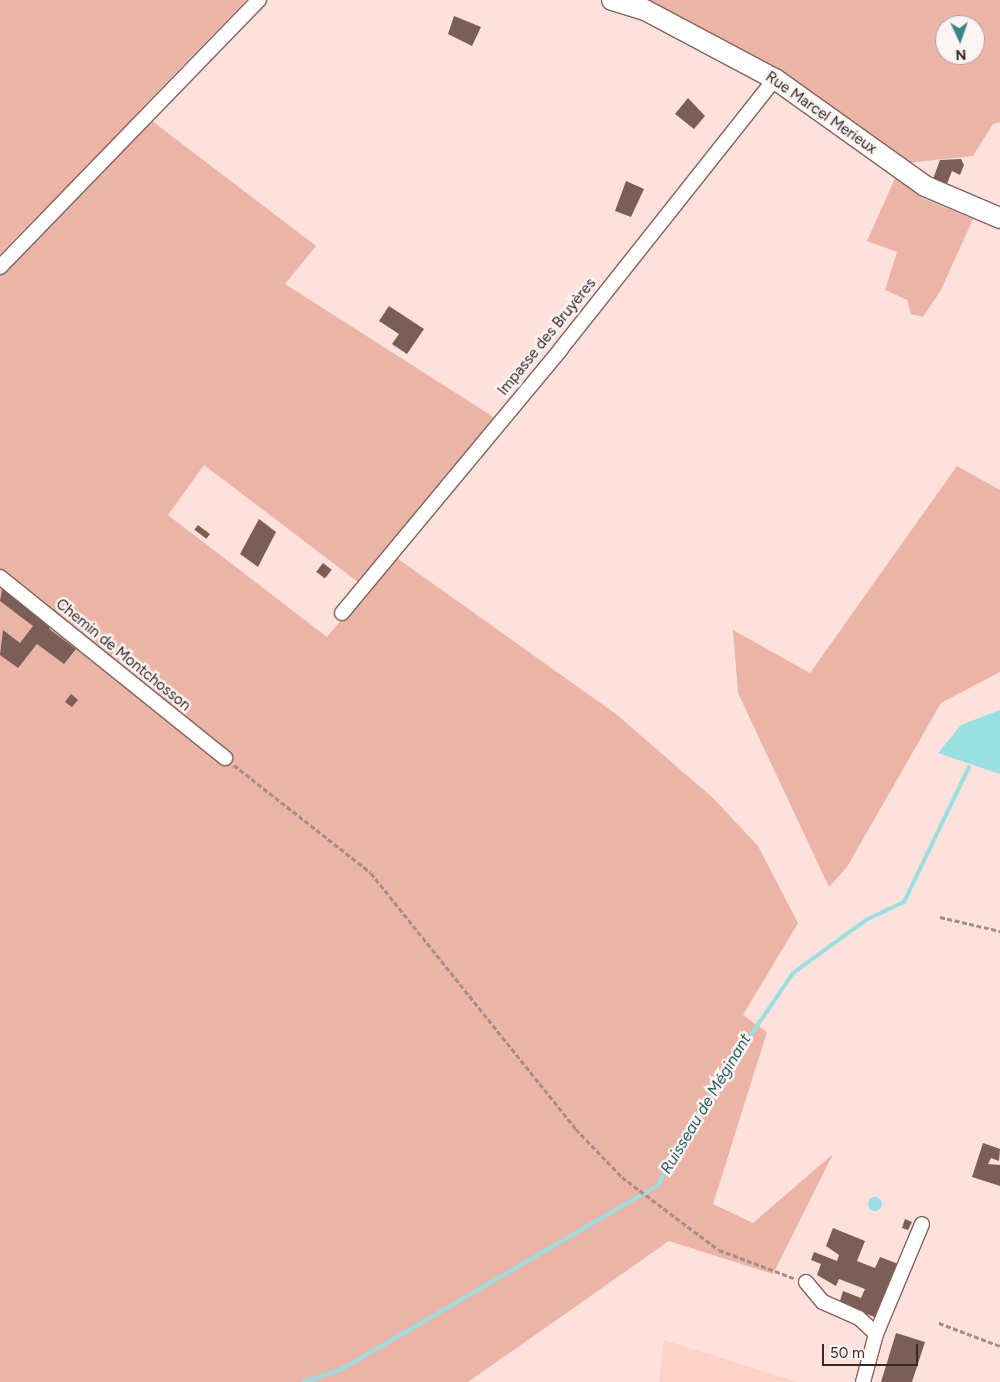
<!DOCTYPE html>
<html>
<head>
<meta charset="utf-8">
<style>
  body { margin:0 }
  #map { position:relative; width:1000px; height:1382px; overflow:hidden; background:#fde1da; font-family:Figtree,sans-serif }
  div>[style] { position:absolute }
  [style*='--x'] { left:calc(var(--x)*1px); top:calc(var(--y)*1px); width:calc(var(--w)*1px); rotate:calc(var(--a)*1deg) }
  .built>* { inset:0; background:#fdd2c7 }
  .green>* { inset:0; background:#ebb4a6 }
  .water>* { inset:0; background:#97e0e2 }
  .round { border-radius:50% }
  .stream>* { height:4px; margin:-2px; padding:0 2px; transform-origin:2px; border-radius:2px; background:#97e0e2 }
  .building>* { inset:0; background:#7b5e56; transform-origin:0 0 }
  .path>* { height:2.5px; margin-top:-1.25px; transform-origin:0; background:repeating-linear-gradient(90deg,#a38e88 0 5px,transparent 0 7.5px) }
  .roads { filter:drop-shadow(1px 0 #81645c) drop-shadow(-1px 0 #81645c) drop-shadow(0 1px #81645c) drop-shadow(0 -1px #81645c) }
  .minor>* { height:14px; margin:-7px; padding:0 7px; transform-origin:7px; border-radius:7px; background:#fff }
  .secondary>* { height:20px; margin:-10px; padding:0 10px; transform-origin:10px; border-radius:10px; background:#fff }
  span { translate:-50% -50%; white-space:nowrap; text-align:center; line-height:1.15; -webkit-text-stroke:5px #fbf4f2; paint-order:stroke }
  .street-label { font-size:15px; color:#352825 }
  .water-label { font-size:16px; color:#236061; font-style:italic }
  .north { position:absolute; left:935px; top:15px; width:50px; height:50px; box-sizing:border-box; background:#fbf4f2; border:1px solid #aca2a0; border-radius:50%; rotate:177deg; font-size:14px; font-weight:700; line-height:20px; text-align:center; color:#352825 }
  .north::after { content:''; display:block; margin:auto; width:18px; height:22px; background:#3c8586; clip-path:polygon(50% 0,100% 100%,50% 72%,0 100%) }
  .scale { position:absolute; left:822px; top:1344px; width:96px; height:22px; box-sizing:border-box; border:2px solid #352825; border-top:0; padding-left:6px; font-size:15px; line-height:18px; white-space:nowrap; color:#352825; -webkit-text-stroke:4px #fbf4f2; paint-order:stroke }
</style>
</head>
<body>
<div id="map">
  <div class="built">
    <i style="clip-path:polygon(664px 1340px,797px 1382px,659px 1382px)"></i>
  </div>
  <div class="green">
    <i style="clip-path:polygon(0 0,246px 0,139px 111px,316px 246px,285px 284px,495px 418px,358px 582px,204px 465px,168px 515px,327px 637px,394px 556px,616px 714px,713px 798px,758px 846px,798px 923px,743px 1015px,767px 1032px,713px 1204px,753px 1223px,833px 1154px,773px 1274px,669px 1241px,468px 1382px,0 1382px,0 256px,58px 195px,0 254px)"></i>
    <i style="clip-path:polygon(evenodd,632px 0,1000px 0,1000px 122px,993px 124px,973px 156px,905px 163px,632px 0,945px 25px,975px 25px,975px 55px,945px 55px,945px 25px)"></i>
    <i style="clip-path:polygon(896px 176px,920px 197px,973px 219px,941px 290px,923px 317px,911px 314px,907px 300px,885px 290px,897px 252px,867px 241px)"></i>
    <i style="clip-path:polygon(957px 466px,1000px 490px,1000px 672px,941px 703px,847px 867px,829px 887px,738px 693px,733px 630px,810px 673px)"></i>
  </div>
  <div class="water">
    <i style="clip-path:polygon(1000px 710px,1000px 774px,938px 753px,961px 725px)"></i>
    <i class="round" style="left:868px;top:1197px;width:14px;height:14px"></i>
  </div>
  <div class="stream">
    <i style="--x:303;--y:1382;--w:41;--a:-18.4"></i>
    <i style="--x:342;--y:1369;--w:366;--a:-30.2"></i>
    <i style="--x:658;--y:1185;--w:64;--a:-62.2"></i>
    <i style="--x:688;--y:1128;--w:187;--a:-55.9"></i>
    <i style="--x:793;--y:973;--w:90;--a:-36"></i>
    <i style="--x:866;--y:920;--w:42;--a:-25.3"></i>
    <i style="--x:904;--y:902;--w:150;--a:-64.3"></i>
  </div>
  <div class="building">
    <i style="clip-path:polygon(454px 16px,481px 27px,472px 46px,448px 34px)"></i>
    <i style="clip-path:polygon(688px 98px,705px 116px,694px 129px,675px 114px)"></i>
    <i style="clip-path:polygon(961px 159px,964px 165px,960px 175px,952px 171px,947px 184px,933px 179px,940px 160px)"></i>
    <i style="clip-path:polygon(626px 181px,644px 189px,631px 217px,615px 211px)"></i>
    <i style="clip-path:polygon(389px 306px,424px 329px,407px 354px,392px 344px,399px 334px,379px 321px)"></i>
    <i style="clip-path:polygon(259px 519px,276px 532px,258px 567px,240px 554px)"></i>
    <i style="left:198px;top:525px;width:15px;height:6px;rotate:37deg"></i>
    <i style="left:323px;top:563px;width:11px;height:11px;rotate:38deg"></i>
    <i style="clip-path:polygon(3px 585px,53px 623px,49px 629px,76px 649px,64px 664px,37px 644px,18px 668px,0 655px,3px 630px,20px 643px,33px 626px,0 601px)"></i>
    <i style="clip-path:polygon(71px 694px,78px 700px,72px 707px,65px 702px)"></i>
    <i style="clip-path:polygon(983px 1143px,1000px 1149px,999px 1161px,991px 1158px,988px 1164px,1000px 1165px,1000px 1186px,972px 1177px)"></i>
    <i style="clip-path:polygon(905px 1219px,912px 1222px,908px 1230px,902px 1228px)"></i>
    <i style="clip-path:polygon(833px 1228px,865px 1241px,857px 1261px,875px 1268px,880px 1257px,901px 1265px,880px 1319px,839px 1304px,843px 1291px,861px 1298px,865px 1289px,839px 1279px,836px 1286px,817px 1275px,821px 1264px,811px 1260px,814px 1252px,837px 1261px,839px 1255px,826px 1246px)"></i>
    <i style="clip-path:polygon(896px 1333px,925px 1342px,912px 1382px,881px 1382px)"></i>
  </div>
  <div class="path">
    <i style="--x:234;--y:765;--w:174;--a:38.2"></i>
    <i style="--x:371;--y:873;--w:328;--a:51.3"></i>
    <i style="--x:576;--y:1129;--w:66;--a:46.2"></i>
    <i style="--x:622;--y:1177;--w:121;--a:37"></i>
    <i style="--x:719;--y:1250;--w:82;--a:20.6"></i>
    <i style="--x:940;--y:917;--w:62;--a:13.1"></i>
    <i style="--x:939;--y:1323;--w:65;--a:20.7"></i>
  </div>
  <div class="roads">
    <div class="minor">
      <i style="--x:0;--y:267;--w:372;--a:-45.9"></i>
      <i style="--x:0;--y:577;--w:289;--a:38.8"></i>
      <i style="--x:342;--y:613;--w:342;--a:-50.3"></i>
      <i style="--x:560;--y:350;--w:346;--a:-51.6"></i>
      <i style="--x:806;--y:1282;--w:26;--a:50"></i>
      <i style="--x:823;--y:1302;--w:39;--a:24"></i>
      <i style="--x:859;--y:1318;--w:23;--a:43"></i>
      <i style="--x:863;--y:1382;--w:50;--a:-74.8"></i>
      <i style="--x:876;--y:1334;--w:119;--a:-67.3"></i>
    </div>
    <div class="secondary">
      <i style="--x:612;--y:0;--w:34;--a:17"></i>
      <i style="--x:645;--y:10;--w:147;--a:28"></i>
      <i style="--x:775;--y:79;--w:184;--a:35.5"></i>
      <i style="--x:925;--y:186;--w:82;--a:23.1"></i>
    </div>
  </div>
  <div class="street-label">
    <span style="left:821px;top:113px;rotate:35deg">Rue Marcel Merieux</span>
    <span style="left:547px;top:337px;rotate:-51deg">Impasse des Bruyères</span>
    <span style="left:123px;top:655px;rotate:39deg">Chemin de Montchosson</span>
  </div>
  <div class="water-label">
    <span style="left:706px;top:1104px;rotate:-59deg">Ruisseau de Méginant</span>
  </div>
  <div class="north">N</div>
  <div class="scale">50 m</div>
</div>
</body>
</html>
